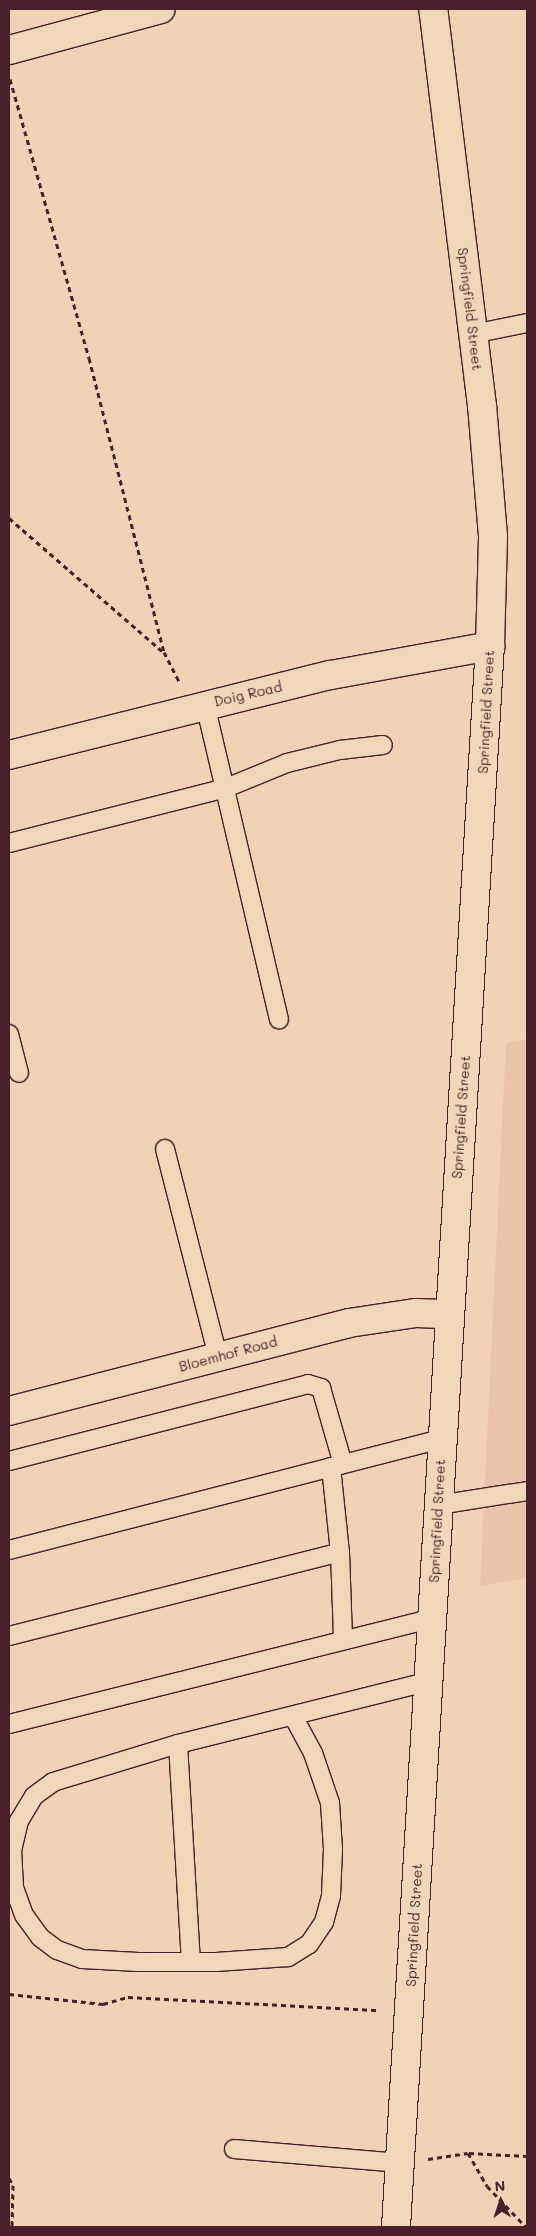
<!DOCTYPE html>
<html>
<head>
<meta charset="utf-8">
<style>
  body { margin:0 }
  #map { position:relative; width:536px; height:2236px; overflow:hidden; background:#f2d1b4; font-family:Mali,sans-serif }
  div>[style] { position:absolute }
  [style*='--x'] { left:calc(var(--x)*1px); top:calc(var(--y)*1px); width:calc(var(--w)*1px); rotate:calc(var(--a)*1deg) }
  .built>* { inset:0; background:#ebc3aa }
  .path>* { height:3px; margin-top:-1.5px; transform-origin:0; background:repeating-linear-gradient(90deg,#4a1f2b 0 5px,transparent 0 9px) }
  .roads { filter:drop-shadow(1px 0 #4a1f2b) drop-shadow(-1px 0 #4a1f2b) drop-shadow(0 1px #4a1f2b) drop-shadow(0 -1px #4a1f2b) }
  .lane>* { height:18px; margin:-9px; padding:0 9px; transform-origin:9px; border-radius:9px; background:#efd7b7 }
  .street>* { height:28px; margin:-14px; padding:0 14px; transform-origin:14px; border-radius:14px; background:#efd7b7 }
  .secondary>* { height:28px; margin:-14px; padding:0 14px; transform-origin:14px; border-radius:14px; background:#efd7b7 }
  span { translate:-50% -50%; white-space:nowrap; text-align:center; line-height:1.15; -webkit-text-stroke:4px #efd7b7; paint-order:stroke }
  .street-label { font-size:14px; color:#4a1f2b }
  .frame { position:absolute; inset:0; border:10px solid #4a1f2b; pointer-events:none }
  .north { position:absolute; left:476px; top:2176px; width:50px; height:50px; -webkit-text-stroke:4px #efd7b7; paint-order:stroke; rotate:356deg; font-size:14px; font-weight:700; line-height:20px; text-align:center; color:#4a1f2b }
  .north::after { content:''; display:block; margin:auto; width:18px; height:22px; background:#4a1f2b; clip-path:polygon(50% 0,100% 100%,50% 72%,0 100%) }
</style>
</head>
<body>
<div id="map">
  <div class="built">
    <i style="clip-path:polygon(527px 1039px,527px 1578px,480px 1586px,506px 1043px)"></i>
  </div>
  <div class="path">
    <i style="--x:10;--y:79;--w:290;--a:74.2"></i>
    <i style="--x:89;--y:358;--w:303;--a:75.7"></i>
    <i style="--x:164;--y:652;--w:33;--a:63"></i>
    <i style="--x:9;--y:518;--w:204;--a:41"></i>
    <i style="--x:9;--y:1994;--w:95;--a:6.1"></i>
    <i style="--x:103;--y:2004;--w:26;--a:-16"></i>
    <i style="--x:128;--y:1997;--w:251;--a:3"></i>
    <i style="--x:469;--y:2153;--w:58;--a:3"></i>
    <i style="--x:428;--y:2159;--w:40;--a:-8.5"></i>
    <i style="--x:468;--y:2153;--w:38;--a:60"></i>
    <i style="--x:487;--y:2186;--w:57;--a:46.4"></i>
    <i style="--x:9;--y:2178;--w:8;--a:60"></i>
    <i style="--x:13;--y:2185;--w:42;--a:91.4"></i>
  </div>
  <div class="roads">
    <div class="lane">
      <i style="--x:473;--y:334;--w:55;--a:-11.5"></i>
      <i style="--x:205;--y:704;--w:324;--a:76.8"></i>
      <i style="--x:9;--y:843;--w:224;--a:-14.2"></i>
      <i style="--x:226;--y:788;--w:66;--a:-22.3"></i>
      <i style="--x:287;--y:763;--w:55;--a:-13.8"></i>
      <i style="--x:340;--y:750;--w:43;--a:-6.6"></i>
      <i style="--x:9;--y:1034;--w:40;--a:75.6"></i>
      <i style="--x:165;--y:1149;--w:215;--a:75.7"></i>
      <i style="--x:9;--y:1461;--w:309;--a:-14.4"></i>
      <i style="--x:308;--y:1384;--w:14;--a:17"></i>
      <i style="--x:321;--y:1388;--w:79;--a:73.9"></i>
      <i style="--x:331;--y:1467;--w:85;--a:84"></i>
      <i style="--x:340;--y:1552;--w:87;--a:88"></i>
      <i style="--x:438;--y:1505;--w:90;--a:-8.9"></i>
      <i style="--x:9;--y:1550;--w:446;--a:-14.4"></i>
      <i style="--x:9;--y:1636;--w:341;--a:-14.2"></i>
      <i style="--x:293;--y:1716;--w:42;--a:61.6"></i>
      <i style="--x:313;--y:1753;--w:53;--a:71.2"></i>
      <i style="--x:330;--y:1803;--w:47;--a:86.3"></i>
      <i style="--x:333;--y:1850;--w:46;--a:92.5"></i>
      <i style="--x:331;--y:1896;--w:27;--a:105"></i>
      <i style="--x:324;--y:1922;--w:27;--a:124"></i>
      <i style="--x:309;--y:1944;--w:25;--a:148"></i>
      <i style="--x:288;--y:1957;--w:72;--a:176"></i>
      <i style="--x:216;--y:1962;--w:78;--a:180"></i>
      <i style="--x:138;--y:1962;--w:56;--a:-176.9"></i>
      <i style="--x:82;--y:1959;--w:27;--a:-160"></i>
      <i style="--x:57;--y:1950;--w:21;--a:-143"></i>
      <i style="--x:40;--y:1937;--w:27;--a:-126"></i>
      <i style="--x:24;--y:1915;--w:30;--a:-110"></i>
      <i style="--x:14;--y:1887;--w:36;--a:-93"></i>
      <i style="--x:12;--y:1851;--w:31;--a:-77"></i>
      <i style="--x:19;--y:1821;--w:29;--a:-59"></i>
      <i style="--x:34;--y:1796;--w:24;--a:-36"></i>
      <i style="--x:53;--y:1782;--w:131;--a:-16.9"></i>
      <i style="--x:178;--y:1744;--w:257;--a:-14"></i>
      <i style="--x:9;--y:1724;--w:435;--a:-14"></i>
      <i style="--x:178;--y:1744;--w:218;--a:86.6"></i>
      <i style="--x:234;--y:2149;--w:167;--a:4.8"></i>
    </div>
    <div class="street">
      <i style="--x:9;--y:755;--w:332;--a:-14"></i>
      <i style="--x:331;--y:675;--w:162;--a:-10.3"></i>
      <i style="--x:9;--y:1411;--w:351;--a:-14.5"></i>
      <i style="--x:349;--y:1323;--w:68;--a:-8.5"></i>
      <i style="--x:416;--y:1313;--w:33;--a:2"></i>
      <i style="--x:396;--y:2227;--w:1584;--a:-86.6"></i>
      <i style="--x:490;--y:646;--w:110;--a:-88.4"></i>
      <i style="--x:493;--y:536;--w:130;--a:-94.8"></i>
      <i style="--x:482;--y:406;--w:400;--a:-97"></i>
    </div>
    <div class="secondary">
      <i style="--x:9;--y:50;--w:157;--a:-15.1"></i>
    </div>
  </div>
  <div class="street-label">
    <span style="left:470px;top:309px;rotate:83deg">Springfield Street</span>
    <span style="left:248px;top:694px;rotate:-13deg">Doig Road</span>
    <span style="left:486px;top:712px;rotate:-87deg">Springfield Street</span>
    <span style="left:461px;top:1117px;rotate:-86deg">Springfield Street</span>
    <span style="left:228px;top:1354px;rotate:-15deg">Bloemhof Road</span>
    <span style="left:437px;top:1521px;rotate:-87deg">Springfield Street</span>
    <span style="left:414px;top:1925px;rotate:-87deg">Springfield Street</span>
  </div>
  <div class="frame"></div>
  <div class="north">N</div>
</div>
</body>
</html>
